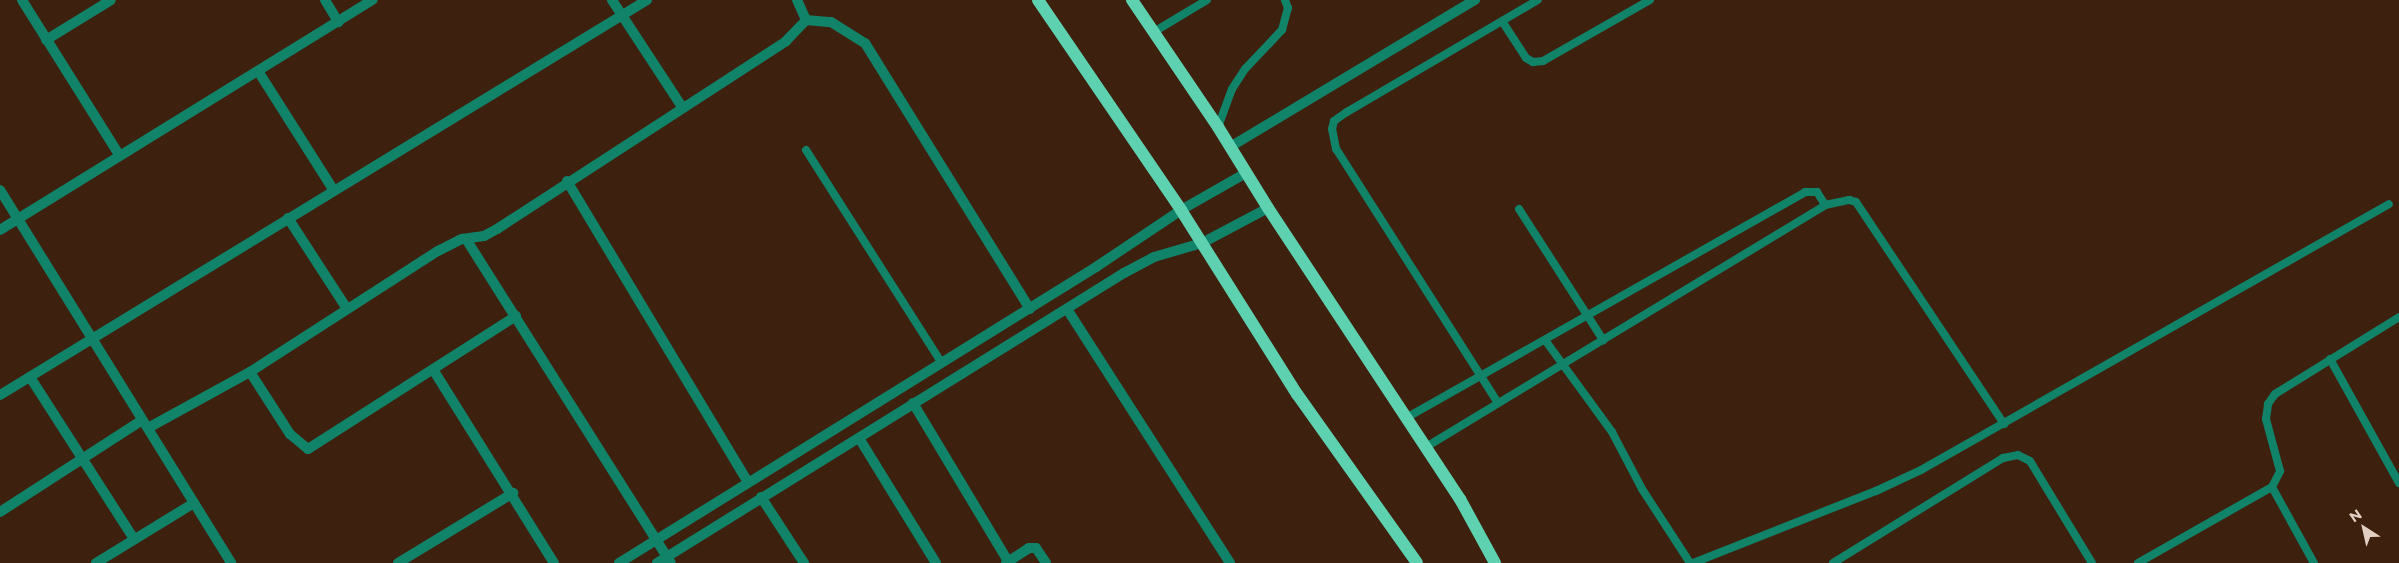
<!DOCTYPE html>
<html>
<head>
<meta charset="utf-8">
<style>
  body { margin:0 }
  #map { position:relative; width:2399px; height:563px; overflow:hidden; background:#3d200d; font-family:Montserrat,sans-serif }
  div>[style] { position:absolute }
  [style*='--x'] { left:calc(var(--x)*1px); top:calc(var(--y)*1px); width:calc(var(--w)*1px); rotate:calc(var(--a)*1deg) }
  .lane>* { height:8px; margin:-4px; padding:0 4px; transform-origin:4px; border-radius:4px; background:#108369 }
  .street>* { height:10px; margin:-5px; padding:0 5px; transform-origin:5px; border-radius:5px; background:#108369 }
  .primary>* { height:12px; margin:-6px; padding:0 6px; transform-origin:6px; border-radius:6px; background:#5dd1b0 }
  span { translate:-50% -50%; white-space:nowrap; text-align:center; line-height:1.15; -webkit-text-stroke:4px #3d200d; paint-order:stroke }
  .north { position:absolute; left:2339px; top:503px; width:50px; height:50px; -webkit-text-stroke:4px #3d200d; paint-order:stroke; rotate:325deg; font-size:14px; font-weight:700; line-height:20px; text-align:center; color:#e2cfc4 }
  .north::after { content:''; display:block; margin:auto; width:18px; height:22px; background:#e2cfc4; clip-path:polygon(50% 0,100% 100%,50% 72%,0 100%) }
</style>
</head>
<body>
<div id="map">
  <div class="lane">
    <i style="--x:1502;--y:21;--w:44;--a:57"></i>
    <i style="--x:1526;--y:58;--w:8;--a:30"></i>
    <i style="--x:1533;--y:62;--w:10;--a:-6"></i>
    <i style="--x:1543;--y:61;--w:123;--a:-29.7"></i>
    <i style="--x:1152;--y:33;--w:64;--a:-31"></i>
    <i style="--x:1218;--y:127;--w:40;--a:-69.8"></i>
    <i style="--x:1232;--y:89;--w:24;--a:-57"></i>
    <i style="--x:1245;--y:69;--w:54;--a:-46.5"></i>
    <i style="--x:1282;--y:30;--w:23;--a:-75"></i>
    <i style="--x:1288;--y:8;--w:9;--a:-111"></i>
    <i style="--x:806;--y:150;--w:251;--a:57.5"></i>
    <i style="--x:1519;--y:209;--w:156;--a:57.3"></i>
    <i style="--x:1545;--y:340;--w:114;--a:53.9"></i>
    <i style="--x:1612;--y:432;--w:64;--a:62.2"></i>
    <i style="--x:1642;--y:489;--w:88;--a:57"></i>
    <i style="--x:2330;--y:359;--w:142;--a:60.9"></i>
    <i style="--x:1498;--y:403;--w:301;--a:-122.5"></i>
    <i style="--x:1336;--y:149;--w:20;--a:-101"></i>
    <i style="--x:1332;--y:129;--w:8;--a:-76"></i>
    <i style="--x:1334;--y:121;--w:16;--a:-35"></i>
    <i style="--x:1347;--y:112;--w:221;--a:-30.4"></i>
    <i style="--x:1406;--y:418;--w:459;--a:-29.5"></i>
    <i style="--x:1805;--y:192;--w:12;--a:0"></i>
    <i style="--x:1817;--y:192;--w:15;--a:58"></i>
    <i style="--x:1426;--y:447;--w:467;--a:-31.2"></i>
    <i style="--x:1825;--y:205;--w:25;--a:-12"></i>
    <i style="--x:1849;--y:200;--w:7;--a:16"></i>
    <i style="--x:1856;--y:202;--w:267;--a:56.3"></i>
    <i style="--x:2272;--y:487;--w:87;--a:61.1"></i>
    <i style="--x:1693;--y:563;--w:197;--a:-21.5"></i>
    <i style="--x:1876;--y:491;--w:50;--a:-25"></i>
    <i style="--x:1921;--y:470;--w:538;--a:-29.61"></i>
    <i style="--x:1833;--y:563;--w:200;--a:-31.7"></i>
    <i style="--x:2003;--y:458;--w:15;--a:-11"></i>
    <i style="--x:2018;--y:455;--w:13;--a:27"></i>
    <i style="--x:2030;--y:461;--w:119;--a:58.7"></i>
    <i style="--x:2138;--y:563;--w:154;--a:-29.6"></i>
    <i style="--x:2272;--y:487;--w:18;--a:-63"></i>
    <i style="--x:2280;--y:471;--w:54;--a:-105.1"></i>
    <i style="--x:2266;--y:419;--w:15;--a:-82"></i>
    <i style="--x:2268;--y:404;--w:12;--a:-55"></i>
    <i style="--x:2275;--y:394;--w:146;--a:-31.8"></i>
  </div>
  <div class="street">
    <i style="--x:22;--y:0;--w:184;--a:57.9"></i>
    <i style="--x:325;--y:0;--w:26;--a:59"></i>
    <i style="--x:612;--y:0;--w:128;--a:56.8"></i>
    <i style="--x:806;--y:20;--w:25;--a:5"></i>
    <i style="--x:831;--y:22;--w:40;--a:32"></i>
    <i style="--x:865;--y:43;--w:313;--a:58.2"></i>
    <i style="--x:46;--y:40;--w:76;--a:-31.6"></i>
    <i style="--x:258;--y:71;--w:140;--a:57.6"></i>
    <i style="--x:1230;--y:147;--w:286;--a:-31"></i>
    <i style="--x:567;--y:181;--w:351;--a:59"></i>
    <i style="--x:0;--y:190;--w:439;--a:58.2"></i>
    <i style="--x:288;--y:218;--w:108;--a:57"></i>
    <i style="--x:0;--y:230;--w:438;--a:-31.7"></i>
    <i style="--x:466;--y:239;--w:383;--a:57.7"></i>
    <i style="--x:1067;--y:309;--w:302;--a:57.3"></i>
    <i style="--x:434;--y:371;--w:226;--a:58"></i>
    <i style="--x:250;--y:372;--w:74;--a:57.2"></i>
    <i style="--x:290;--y:434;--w:23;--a:40"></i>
    <i style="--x:308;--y:449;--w:247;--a:-32.6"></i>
    <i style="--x:30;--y:377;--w:193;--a:57.3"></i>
    <i style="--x:0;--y:395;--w:758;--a:-31.4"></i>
    <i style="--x:913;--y:403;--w:184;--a:59"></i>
    <i style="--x:148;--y:428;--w:116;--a:-28.8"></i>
    <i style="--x:250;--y:372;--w:224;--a:-32.8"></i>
    <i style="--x:438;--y:251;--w:27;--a:-27"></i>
    <i style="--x:462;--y:239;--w:22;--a:-8"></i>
    <i style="--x:484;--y:236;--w:15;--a:-28"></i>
    <i style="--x:497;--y:229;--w:345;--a:-33"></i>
    <i style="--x:786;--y:41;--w:29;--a:-46"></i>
    <i style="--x:806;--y:20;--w:22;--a:-114"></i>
    <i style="--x:859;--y:438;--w:147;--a:58.4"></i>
    <i style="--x:761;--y:497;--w:79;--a:56.9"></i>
    <i style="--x:0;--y:512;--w:169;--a:-32.9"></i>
    <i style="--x:96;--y:563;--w:115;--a:-31.5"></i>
    <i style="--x:398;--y:563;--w:135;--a:-31.3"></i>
    <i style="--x:619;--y:563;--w:561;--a:-31.82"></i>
    <i style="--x:1096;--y:267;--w:102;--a:-33.8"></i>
    <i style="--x:1181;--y:210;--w:75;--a:-29.6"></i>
    <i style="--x:657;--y:563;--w:550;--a:-31.84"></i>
    <i style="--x:1124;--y:273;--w:34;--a:-28"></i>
    <i style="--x:1154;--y:257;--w:50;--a:-16.3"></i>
    <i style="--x:1202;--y:243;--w:75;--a:-27.9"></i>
    <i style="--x:1006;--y:563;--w:27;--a:-33"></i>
    <i style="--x:1029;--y:548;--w:7;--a:0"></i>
    <i style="--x:1036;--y:548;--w:18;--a:56"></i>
  </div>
  <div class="primary">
    <i style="--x:1038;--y:0;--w:254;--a:55.7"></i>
    <i style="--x:1181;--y:210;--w:218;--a:57.8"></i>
    <i style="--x:1297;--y:394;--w:207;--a:54.6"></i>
    <i style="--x:1132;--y:0;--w:153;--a:55.9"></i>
    <i style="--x:1218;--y:127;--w:95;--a:58.3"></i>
    <i style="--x:1268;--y:208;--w:349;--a:56.6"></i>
    <i style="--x:1460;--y:499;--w:73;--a:61.3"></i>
  </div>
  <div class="north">N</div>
</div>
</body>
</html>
